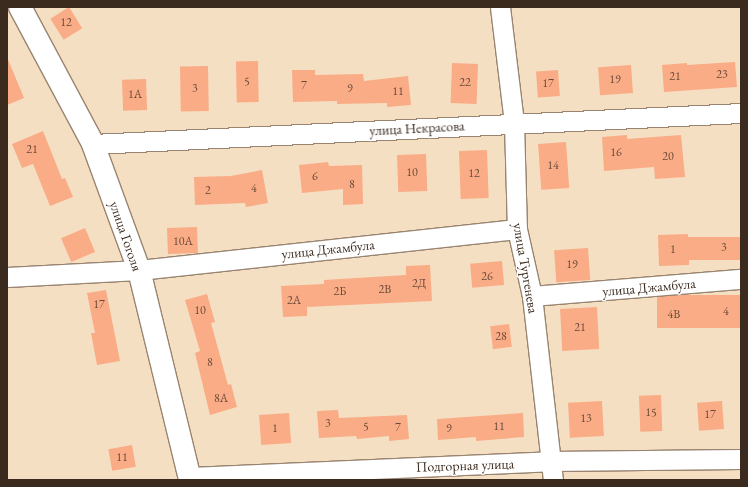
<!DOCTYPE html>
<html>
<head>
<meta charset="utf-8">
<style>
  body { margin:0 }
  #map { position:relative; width:748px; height:487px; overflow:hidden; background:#f5dfc3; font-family:"EB Garamond",serif }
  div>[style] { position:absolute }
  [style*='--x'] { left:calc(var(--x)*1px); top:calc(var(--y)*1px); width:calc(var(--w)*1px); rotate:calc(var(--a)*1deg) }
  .building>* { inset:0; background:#f9ac86; transform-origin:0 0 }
  .roads { filter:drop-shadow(1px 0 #988470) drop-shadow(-1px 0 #988470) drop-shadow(0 1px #988470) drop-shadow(0 -1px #988470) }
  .minor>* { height:19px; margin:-9.5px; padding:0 9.5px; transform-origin:9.5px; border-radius:9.5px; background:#fff }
  .tertiary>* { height:22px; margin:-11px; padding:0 11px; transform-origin:11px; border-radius:11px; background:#fff }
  span { translate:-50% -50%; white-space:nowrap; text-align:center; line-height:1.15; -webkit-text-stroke:3px #fff; paint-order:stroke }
  .number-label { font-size:12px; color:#6a4a38 }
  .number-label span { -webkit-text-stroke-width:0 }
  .street-label { font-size:14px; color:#3b2a1e }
  .frame { position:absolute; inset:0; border:8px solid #3b2a1e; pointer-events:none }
</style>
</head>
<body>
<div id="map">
  <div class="building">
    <i style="left:69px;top:7px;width:25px;height:22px;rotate:58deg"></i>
    <i style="clip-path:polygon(7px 57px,24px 98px,7px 105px)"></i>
    <i style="left:258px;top:61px;width:41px;height:22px;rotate:89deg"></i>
    <i style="clip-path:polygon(735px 62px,737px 87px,664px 92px,662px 65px,687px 63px,687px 65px)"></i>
    <i style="left:452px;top:63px;width:26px;height:40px;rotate:2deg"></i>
    <i style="left:631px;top:65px;width:28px;height:33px;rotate:86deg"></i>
    <i style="left:208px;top:66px;width:45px;height:28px;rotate:89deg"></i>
    <i style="clip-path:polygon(292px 70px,315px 70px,315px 75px,363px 74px,364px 81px,408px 76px,411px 105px,387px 107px,387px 103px,337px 104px,337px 101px,293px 102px)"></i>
    <i style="left:558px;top:70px;width:26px;height:22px;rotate:86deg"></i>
    <i style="left:146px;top:79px;width:31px;height:24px;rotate:88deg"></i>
    <i style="clip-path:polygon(43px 131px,62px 179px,65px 178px,73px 197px,50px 206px,33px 164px,22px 168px,12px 144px)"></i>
    <i style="clip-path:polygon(627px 135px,627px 139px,681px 135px,685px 177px,655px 179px,654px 167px,604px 171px,602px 137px)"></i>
    <i style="left:566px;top:142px;width:46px;height:28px;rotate:86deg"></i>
    <i style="left:487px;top:150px;width:48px;height:28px;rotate:88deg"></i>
    <i style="left:426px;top:154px;width:37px;height:29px;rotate:88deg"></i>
    <i style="clip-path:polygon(328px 162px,329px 166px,362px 165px,363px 204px,343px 205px,343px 189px,302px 193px,299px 165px)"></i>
    <i style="clip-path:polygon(262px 170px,268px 203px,246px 207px,245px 203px,195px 205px,194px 177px,231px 176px)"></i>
    <i style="left:197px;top:227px;width:26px;height:30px;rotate:88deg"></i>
    <i style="left:85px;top:228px;width:26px;height:26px;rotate:67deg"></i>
    <i style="clip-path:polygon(688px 234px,688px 237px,740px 237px,740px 260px,689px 260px,689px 265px,659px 266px,658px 235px)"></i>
    <i style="left:588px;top:248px;width:32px;height:34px;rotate:86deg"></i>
    <i style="left:502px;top:261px;width:24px;height:32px;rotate:85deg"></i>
    <i style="clip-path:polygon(430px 265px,432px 301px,307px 307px,307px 316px,283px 317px,281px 286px,324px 284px,324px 280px,406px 275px,406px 266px)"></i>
    <i style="clip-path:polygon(106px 290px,120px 361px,97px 365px,91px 333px,95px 333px,87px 293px)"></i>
    <i style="clip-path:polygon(207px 294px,215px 322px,211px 323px,228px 385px,231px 384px,237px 407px,210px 415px,195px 353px,200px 351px,185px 300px)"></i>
    <i style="left:741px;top:295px;width:33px;height:84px;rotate:90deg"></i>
    <i style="left:597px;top:307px;width:42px;height:37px;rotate:87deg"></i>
    <i style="left:509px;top:324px;width:23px;height:19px;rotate:83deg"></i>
    <i style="left:661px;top:395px;width:36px;height:22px;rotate:88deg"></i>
    <i style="left:602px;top:401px;width:35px;height:34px;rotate:87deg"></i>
    <i style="left:722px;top:401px;width:28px;height:25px;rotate:86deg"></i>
    <i style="clip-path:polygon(338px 410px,339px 418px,407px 415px,409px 439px,389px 441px,389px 436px,357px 439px,356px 436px,319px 438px,317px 411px)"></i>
    <i style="left:289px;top:413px;width:30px;height:30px;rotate:86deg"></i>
    <i style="clip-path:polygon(523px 413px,524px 437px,476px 441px,476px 437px,438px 440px,437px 419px)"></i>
    <i style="left:132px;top:445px;width:22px;height:24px;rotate:80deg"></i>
  </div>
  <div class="roads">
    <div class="minor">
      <i style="--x:500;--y:7;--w:117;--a:83.1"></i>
      <i style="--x:514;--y:123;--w:106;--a:88.4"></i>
      <i style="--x:517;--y:229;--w:69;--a:77.4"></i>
      <i style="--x:532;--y:296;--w:185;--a:83.5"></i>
      <i style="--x:93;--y:144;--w:649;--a:-2.74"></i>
      <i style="--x:7;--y:277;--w:132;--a:-3"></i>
      <i style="--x:139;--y:270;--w:380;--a:-6.2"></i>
      <i style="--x:532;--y:296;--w:210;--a:-4.7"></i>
      <i style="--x:190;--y:477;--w:360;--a:-2.5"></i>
      <i style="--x:550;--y:461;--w:191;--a:-0.6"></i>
    </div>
    <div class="tertiary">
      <i style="--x:20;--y:7;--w:155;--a:61.9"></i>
      <i style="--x:93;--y:144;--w:134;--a:69.9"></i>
      <i style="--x:139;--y:270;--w:216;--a:76.3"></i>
    </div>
  </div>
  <div class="number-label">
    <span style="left:66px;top:23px">12</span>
    <span style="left:722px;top:75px">23</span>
    <span style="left:675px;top:77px">21</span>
    <span style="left:615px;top:80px">19</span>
    <span style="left:247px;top:82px">5</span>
    <span style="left:465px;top:83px">22</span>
    <span style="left:548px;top:84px">17</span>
    <span style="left:304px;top:86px">7</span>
    <span style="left:195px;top:89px">3</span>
    <span style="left:350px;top:89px">9</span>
    <span style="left:398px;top:92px">11</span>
    <span style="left:135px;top:95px">1А</span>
    <span style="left:32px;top:150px">21</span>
    <span style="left:616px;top:153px">16</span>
    <span style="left:668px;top:157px">20</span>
    <span style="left:553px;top:166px">14</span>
    <span style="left:412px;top:173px">10</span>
    <span style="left:474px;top:174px">12</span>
    <span style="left:315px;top:177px">6</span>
    <span style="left:352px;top:185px">8</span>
    <span style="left:254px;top:189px">4</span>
    <span style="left:208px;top:191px">2</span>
    <span style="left:183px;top:242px">10А</span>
    <span style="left:724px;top:248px">3</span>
    <span style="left:673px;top:250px">1</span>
    <span style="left:572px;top:265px">19</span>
    <span style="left:487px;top:277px">26</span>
    <span style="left:419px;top:284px">2Д</span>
    <span style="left:385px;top:290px">2В</span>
    <span style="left:340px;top:292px">2Б</span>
    <span style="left:294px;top:301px">2А</span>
    <span style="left:99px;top:305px">17</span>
    <span style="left:200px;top:311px">10</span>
    <span style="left:726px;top:312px">4</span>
    <span style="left:674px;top:315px">4В</span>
    <span style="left:580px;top:328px">21</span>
    <span style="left:501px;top:337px">28</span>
    <span style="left:210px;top:363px">8</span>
    <span style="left:221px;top:399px">8А</span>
    <span style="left:651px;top:413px">15</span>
    <span style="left:710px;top:415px">17</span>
    <span style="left:586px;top:419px">13</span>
    <span style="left:328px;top:424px">3</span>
    <span style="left:366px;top:427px">5</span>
    <span style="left:499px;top:427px">11</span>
    <span style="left:398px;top:428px">7</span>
    <span style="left:275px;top:429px">1</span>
    <span style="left:449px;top:429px">9</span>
    <span style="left:122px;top:458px">11</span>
  </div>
  <div class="street-label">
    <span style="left:417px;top:128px;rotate:-3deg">улица Некрасова</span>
    <span style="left:126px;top:236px;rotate:71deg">улица Гоголя</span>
    <span style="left:328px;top:249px;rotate:-6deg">улица Джамбула</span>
    <span style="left:526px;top:268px;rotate:80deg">улица Тургенева</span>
    <span style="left:649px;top:287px;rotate:-5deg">улица Джамбула</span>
    <span style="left:465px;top:465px;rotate:-2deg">Подгорная улица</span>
  </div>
  <div class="frame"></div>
</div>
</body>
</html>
